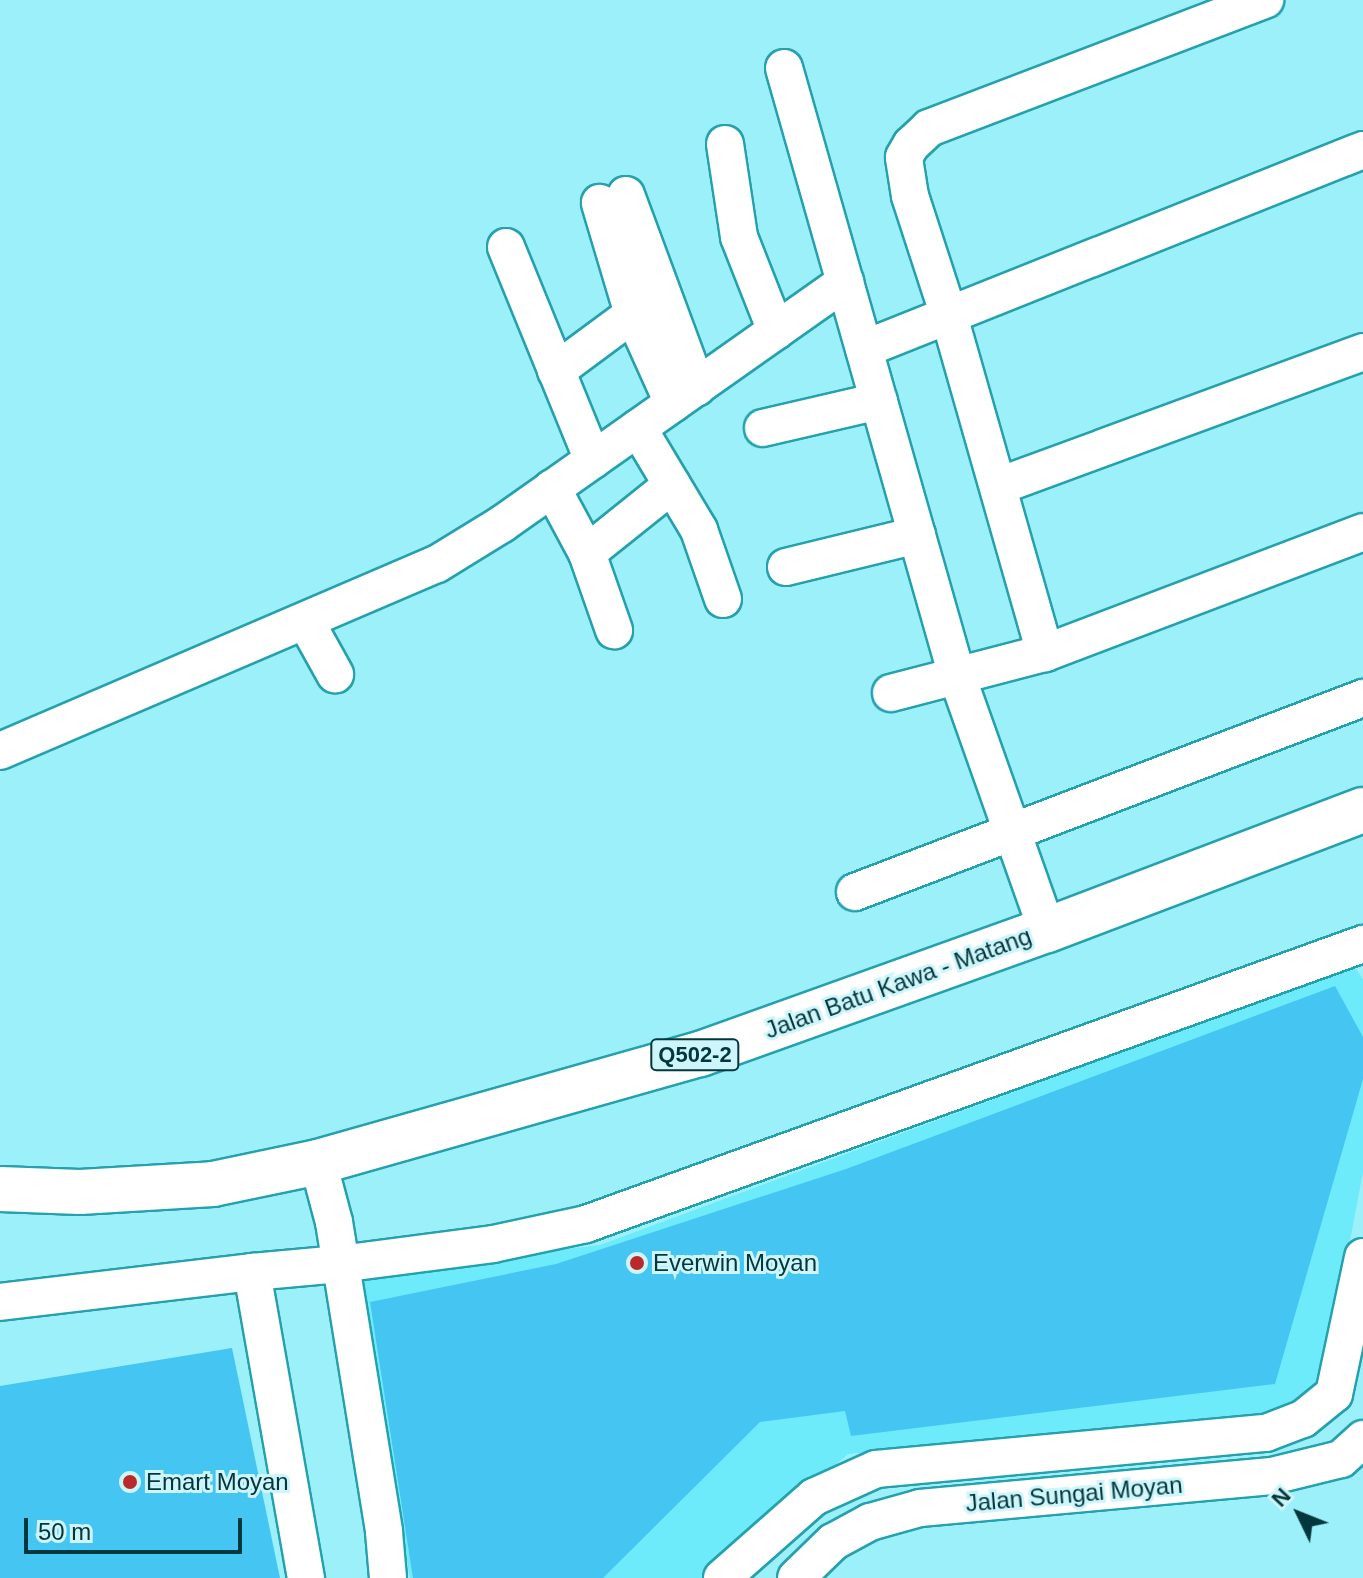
<!DOCTYPE html>
<html>
<head>
<meta charset="utf-8">
<style>
  body { margin:0 }
  #map { position:relative; width:1363px; height:1578px; overflow:hidden; background:#9cf0fa; font-family:Helvetica,sans-serif }
  div>[style] { position:absolute }
  [style*='--x'] { left:calc(var(--x)*1px); top:calc(var(--y)*1px); width:calc(var(--w)*1px); rotate:calc(var(--a)*1deg) }
  .built>* { inset:0; background:#6debfa }
  .building>* { inset:0; background:#45c6f2 }
  .roads { filter:drop-shadow(2px 0 #25a1ad) drop-shadow(-2px 0 #25a1ad) drop-shadow(0 2px #25a1ad) drop-shadow(0 -2px #25a1ad) }
  .minor>* { height:36px; margin:-18px; padding:0 18px; transform-origin:18px; border-radius:18px; background:#fff }
  .major>* { height:44px; margin:-22px; padding:0 22px; transform-origin:22px; border-radius:22px; background:#fff }
  .dots>* { width:22px; height:22px; translate:-50% -50%; box-sizing:border-box; border:4px solid #cef5fa; border-radius:50% }
  span { translate:-50% -50%; white-space:nowrap; text-align:center; line-height:1.15; -webkit-text-stroke:6px #cef5fa; paint-order:stroke }
  .shield-label span { padding:2px 6px; background:#cef5fa; border:2px solid; border-radius:6px; -webkit-text-stroke-width:0 }
  .shield-label { font-size:22px; color:#02373d; font-weight:700 }
  .street-label { font-size:24px; color:#02373d }
  .poi-label { font-size:24px; color:#02373d }
  .left { translate:0 -50%; text-align:left }
  .north { position:absolute; left:1259px; top:1474px; width:80px; height:80px; -webkit-text-stroke:6px #cef5fa; paint-order:stroke; rotate:313deg; font-size:22px; font-weight:700; line-height:32px; text-align:center; color:#02373d }
  .north::after { content:''; display:block; margin:auto; width:28px; height:36px; background:#02373d; clip-path:polygon(50% 0,100% 100%,50% 72%,0 100%) }
  .scale { position:absolute; left:24px; top:1518px; width:218px; height:36px; box-sizing:border-box; border:4px solid #02373d; border-top:0; padding-left:10px; font-size:24px; line-height:28px; white-space:nowrap; color:#02373d; -webkit-text-stroke:6px #cef5fa; paint-order:stroke }
</style>
</head>
<body>
<div id="map">
  <div class="built">
    <i style="clip-path:polygon(1354px 966px,1363px 979px,1363px 1172px,1324px 1378px,1281px 1415px,848px 1454px,703px 1578px,410px 1578px,354px 1275px,600px 1245px)"></i>
  </div>
  <div class="building">
    <i style="clip-path:polygon(1335px 986px,1363px 1037px,1363px 1079px,1275px 1384px,851px 1436px,845px 1411px,760px 1422px,603px 1578px,413px 1578px,370px 1302px,556px 1264px,846px 1169px)"></i>
    <i style="clip-path:polygon(232px 1348px,280px 1578px,0 1578px,0 1386px)"></i>
  </div>
  <div class="roads">
    <div class="minor">
      <i style="--x:784;--y:68;--w:632;--a:74.12"></i>
      <i style="--x:957;--y:676;--w:269;--a:70.5"></i>
      <i style="--x:725;--y:144;--w:94;--a:81.4"></i>
      <i style="--x:739;--y:237;--w:101;--a:68.5"></i>
      <i style="--x:626;--y:195;--w:205;--a:69.7"></i>
      <i style="--x:506;--y:247;--w:230;--a:67.8"></i>
      <i style="--x:633;--y:314;--w:98;--a:65.8"></i>
      <i style="--x:864;--y:349;--w:537;--a:-21.74"></i>
      <i style="--x:556;--y:371;--w:96;--a:-36.5"></i>
      <i style="--x:633;--y:314;--w:116;--a:-106.6"></i>
      <i style="--x:638;--y:428;--w:119;--a:59.1"></i>
      <i style="--x:699;--y:530;--w:73;--a:70.8"></i>
      <i style="--x:763;--y:428;--w:119;--a:-13.1"></i>
      <i style="--x:999;--y:486;--w:388;--a:-20.2"></i>
      <i style="--x:552;--y:488;--w:74;--a:61.7"></i>
      <i style="--x:587;--y:553;--w:82;--a:70.7"></i>
      <i style="--x:587;--y:553;--w:109;--a:-38.7"></i>
      <i style="--x:786;--y:567;--w:135;--a:-13.7"></i>
      <i style="--x:306;--y:622;--w:60;--a:60.9"></i>
      <i style="--x:1045;--y:653;--w:350;--a:-105.9"></i>
      <i style="--x:949;--y:316;--w:126;--a:-108"></i>
      <i style="--x:910;--y:196;--w:39;--a:-99"></i>
      <i style="--x:904;--y:157;--w:14;--a:-60"></i>
      <i style="--x:911;--y:145;--w:25;--a:-43"></i>
      <i style="--x:929;--y:128;--w:360;--a:-20.9"></i>
      <i style="--x:891;--y:693;--w:159;--a:-14.6"></i>
      <i style="--x:1045;--y:653;--w:340;--a:-20.8"></i>
      <i style="--x:0;--y:751;--w:475;--a:-23.2"></i>
      <i style="--x:437;--y:564;--w:76;--a:-31.6"></i>
      <i style="--x:502;--y:524;--w:420;--a:-35.2"></i>
      <i style="--x:855;--y:892;--w:544;--a:-20.9"></i>
      <i style="--x:318;--y:1162;--w:62;--a:75.1"></i>
      <i style="--x:334;--y:1222;--w:314;--a:80.8"></i>
      <i style="--x:384;--y:1532;--w:46;--a:85"></i>
      <i style="--x:252;--y:1272;--w:88;--a:-5.2"></i>
      <i style="--x:340;--y:1264;--w:154;--a:-7.4"></i>
      <i style="--x:493;--y:1244;--w:95;--a:-12.1"></i>
      <i style="--x:586;--y:1224;--w:826;--a:-19.82"></i>
      <i style="--x:0;--y:1302;--w:254;--a:-6.8"></i>
      <i style="--x:252;--y:1272;--w:311;--a:80"></i>
      <i style="--x:722;--y:1578;--w:123;--a:-41.4"></i>
      <i style="--x:814;--y:1497;--w:68;--a:-24.3"></i>
      <i style="--x:876;--y:1469;--w:392;--a:-5.3"></i>
      <i style="--x:1266;--y:1433;--w:40;--a:-21"></i>
      <i style="--x:1303;--y:1419;--w:40;--a:-39"></i>
      <i style="--x:1334;--y:1394;--w:140;--a:-78"></i>
      <i style="--x:796;--y:1578;--w:52;--a:-44.2"></i>
      <i style="--x:833;--y:1542;--w:42;--a:-28.4"></i>
      <i style="--x:870;--y:1522;--w:52;--a:-15.6"></i>
      <i style="--x:920;--y:1508;--w:353;--a:-5.2"></i>
      <i style="--x:1272;--y:1476;--w:71;--a:-13.8"></i>
      <i style="--x:1341;--y:1459;--w:30;--a:-42"></i>
    </div>
    <div class="major">
      <i style="--x:0;--y:1189;--w:80;--a:2.1"></i>
      <i style="--x:80;--y:1192;--w:133;--a:-3.4"></i>
      <i style="--x:213;--y:1184;--w:107;--a:-11.8"></i>
      <i style="--x:318;--y:1162;--w:397;--a:-15.8"></i>
      <i style="--x:700;--y:1054;--w:368;--a:-19.7"></i>
      <i style="--x:1047;--y:930;--w:338;--a:-20.8"></i>
    </div>
  </div>
  <div class="dots">
    <i style="left:637px;top:1263px;background:#ba2a2d"></i>
    <i style="left:130px;top:1482px;background:#ba2a2d"></i>
  </div>
  <div class="shield-label">
    <span style="left:695px;top:1055px">Q502-2</span>
  </div>
  <div class="street-label">
    <span style="left:898px;top:983px;rotate:-20deg">Jalan Batu Kawa - Matang</span>
    <span style="left:1074px;top:1494px;rotate:-5deg">Jalan Sungai Moyan</span>
  </div>
  <div class="poi-label">
    <span class="left" style="left:653px;top:1263px">Everwin Moyan</span>
    <span class="left" style="left:146px;top:1482px">Emart Moyan</span>
  </div>
  <div class="north">N</div>
  <div class="scale">50 m</div>
</div>
</body>
</html>
